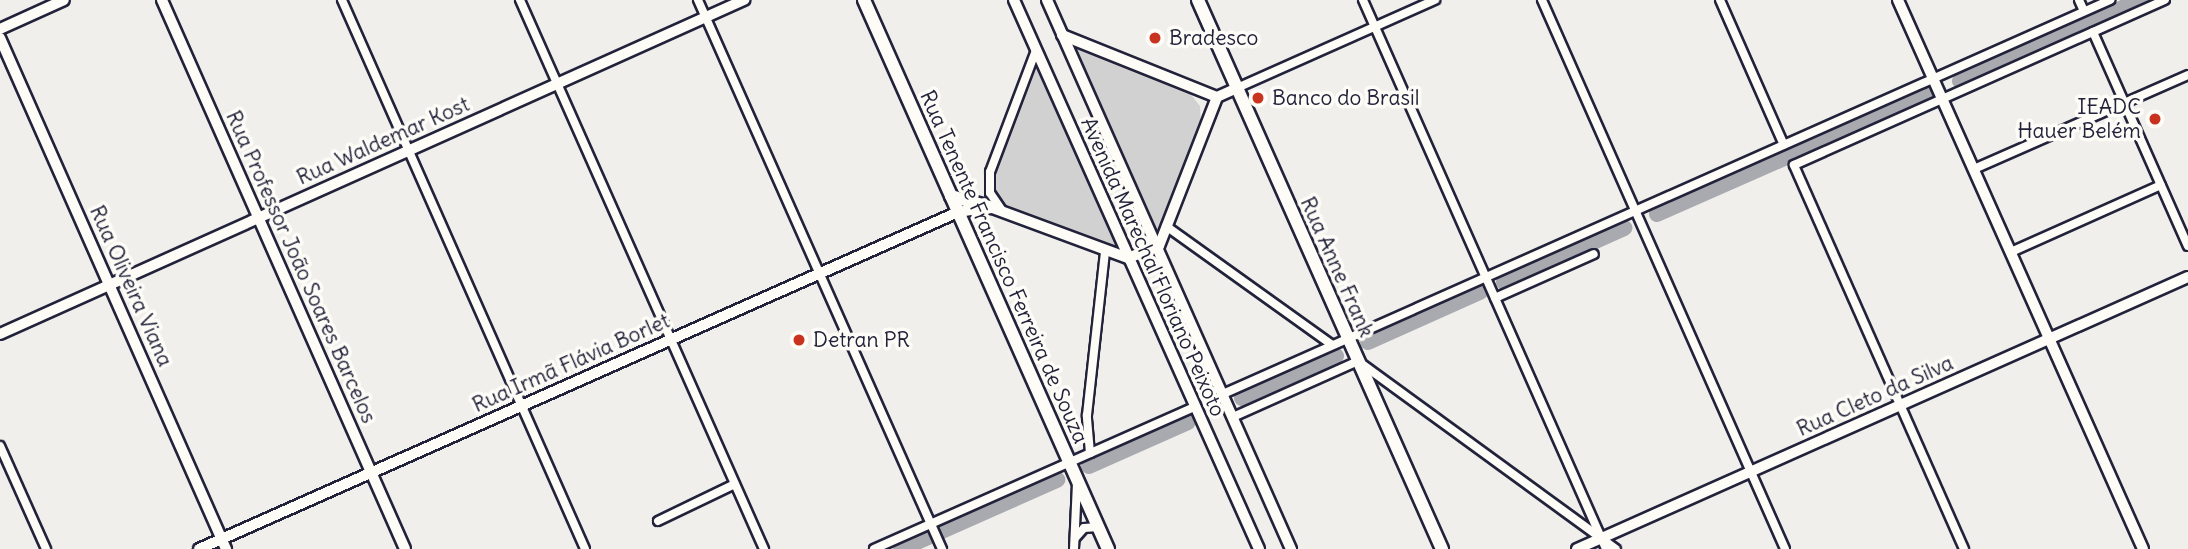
<!DOCTYPE html>
<html>
<head>
<meta charset="utf-8">
<style>
  body { margin:0 }
  #map { position:relative; width:2188px; height:549px; overflow:hidden; background:#f0efec; font-family:Delius,sans-serif }
  div>[style] { position:absolute }
  [style*='--x'] { left:calc(var(--x)*1px); top:calc(var(--y)*1px); width:calc(var(--w)*1px); rotate:calc(var(--a)*1deg) }
  .green>* { inset:0; background:#d2d1d1 }
  .river>* { height:16px; margin:-8px; padding:0 8px; transform-origin:8px; border-radius:8px; background:#a9a9b0 }
  .roads { filter:drop-shadow(2px 0 #22223b) drop-shadow(-2px 0 #22223b) drop-shadow(0 2px #22223b) drop-shadow(0 -2px #22223b) }
  .minor>* { height:8px; margin:-4px; padding:0 4px; transform-origin:4px; border-radius:4px; background:#fdfcf7 }
  .tertiary>* { height:10px; margin:-5px; padding:0 5px; transform-origin:5px; border-radius:5px; background:#fdfcf7 }
  .secondary>* { height:10px; margin:-5px; padding:0 5px; transform-origin:5px; border-radius:5px; background:#fdfcf7 }
  .primary>* { height:12px; margin:-6px; padding:0 6px; transform-origin:6px; border-radius:6px; background:#fdfcf7 }
  .dots>* { width:19px; height:19px; translate:-50% -50%; box-sizing:border-box; border:4px solid #fdfcf7; border-radius:50% }
  span { translate:-50% -50%; white-space:nowrap; text-align:center; line-height:1.15; -webkit-text-stroke:7px #fdfcf7; paint-order:stroke }
  .poi-label { font-size:21px; color:#22223b }
  .left { translate:0 -50%; text-align:left }
  .right { translate:-100% -50%; text-align:right }
  .street-label { font-size:21px; color:#22223b }
</style>
</head>
<body>
<div id="map">
  <div class="green">
    <i style="clip-path:polygon(1077px 49px,1188px 91px,1200px 106px,1201px 125px,1157px 231px,1082px 62px,1077px 60px)"></i>
    <i style="clip-path:polygon(1039px 67px,1117px 243px,1116px 248px,1008px 210px,994px 194px,993px 176px,1032px 70px)"></i>
  </div>
  <div class="river">
    <i style="--x:1960;--y:81;--w:197;--a:-24.2"></i>
    <i style="--x:1657;--y:214;--w:295;--a:-23.8"></i>
    <i style="--x:1504;--y:282;--w:132;--a:-24.2"></i>
    <i style="--x:1368;--y:342;--w:123;--a:-24.1"></i>
    <i style="--x:1242;--y:398;--w:103;--a:-24.1"></i>
    <i style="--x:1089;--y:466;--w:108;--a:-24"></i>
    <i style="--x:901;--y:549;--w:171;--a:-23.9"></i>
  </div>
  <div class="roads">
    <div class="minor">
      <i style="--x:342;--y:0;--w:600;--a:66.12"></i>
      <i style="--x:520;--y:0;--w:601;--a:66.04"></i>
      <i style="--x:698;--y:0;--w:601;--a:66.04"></i>
      <i style="--x:1363;--y:0;--w:600;--a:66.12"></i>
      <i style="--x:1542;--y:0;--w:600;--a:66.12"></i>
      <i style="--x:1720;--y:0;--w:158;--a:66.2"></i>
      <i style="--x:2079;--y:0;--w:12;--a:66"></i>
      <i style="--x:2093;--y:32;--w:234;--a:66.1"></i>
      <i style="--x:1237;--y:88;--w:217;--a:-24"></i>
      <i style="--x:1974;--y:169;--w:234;--a:-23.7"></i>
      <i style="--x:1003;--y:212;--w:23;--a:-124"></i>
      <i style="--x:990;--y:193;--w:21;--a:-90"></i>
      <i style="--x:990;--y:172;--w:130;--a:-69.3"></i>
      <i style="--x:1166;--y:226;--w:204;--a:35.6"></i>
      <i style="--x:2011;--y:252;--w:164;--a:-24.1"></i>
      <i style="--x:1495;--y:298;--w:108;--a:-24"></i>
      <i style="--x:1223;--y:394;--w:971;--a:-23.95"></i>
      <i style="--x:1233;--y:417;--w:137;--a:-24.1"></i>
      <i style="--x:1358;--y:361;--w:319;--a:36.1"></i>
      <i style="--x:0;--y:446;--w:113;--a:65.9"></i>
      <i style="--x:1090;--y:453;--w:38;--a:-95"></i>
      <i style="--x:1087;--y:415;--w:164;--a:-83.7"></i>
      <i style="--x:658;--y:521;--w:85;--a:-25.7"></i>
      <i style="--x:1075;--y:538;--w:13;--a:-48"></i>
      <i style="--x:1084;--y:528;--w:14;--a:-4"></i>
      <i style="--x:874;--y:549;--w:350;--a:-23.9"></i>
      <i style="--x:1074;--y:549;--w:66;--a:-87.4"></i>
      <i style="--x:1964;--y:549;--w:420;--a:-113.9"></i>
      <i style="--x:1794;--y:165;--w:406;--a:-24"></i>
    </div>
    <div class="tertiary">
      <i style="--x:1014;--y:0;--w:601;--a:65.95"></i>
      <i style="--x:1047;--y:0;--w:601;--a:66.04"></i>
      <i style="--x:1898;--y:0;--w:601;--a:65.95"></i>
      <i style="--x:1062;--y:35;--w:167;--a:21.8"></i>
      <i style="--x:1217;--y:97;--w:22;--a:-24"></i>
      <i style="--x:0;--y:334;--w:816;--a:-24.18"></i>
      <i style="--x:199;--y:549;--w:830;--a:-23.94"></i>
      <i style="--x:958;--y:212;--w:32;--a:-9"></i>
      <i style="--x:990;--y:207;--w:147;--a:20.3"></i>
      <i style="--x:1128;--y:258;--w:33;--a:-21"></i>
      <i style="--x:1159;--y:246;--w:160;--a:-68.7"></i>
      <i style="--x:1577;--y:549;--w:669;--a:-24"></i>
    </div>
    <div class="secondary">
      <i style="--x:162;--y:0;--w:600;--a:66.12"></i>
      <i style="--x:0;--y:29;--w:70;--a:-24.4"></i>
      <i style="--x:0;--y:38;--w:559;--a:66.14"></i>
    </div>
    <div class="primary">
      <i style="--x:864;--y:0;--w:601;--a:66.04"></i>
      <i style="--x:1198;--y:0;--w:601;--a:66.04"></i>
      <i style="--x:951;--y:196;--w:41;--a:15.8"></i>
    </div>
  </div>
  <div class="dots">
    <i style="left:1155px;top:38px;background:#c8321e"></i>
    <i style="left:1258px;top:98px;background:#c8321e"></i>
    <i style="left:2155px;top:119px;background:#c8321e"></i>
    <i style="left:799px;top:340px;background:#c8321e"></i>
  </div>
  <div class="poi-label">
    <span class="left" style="left:1169px;top:38px">Bradesco</span>
    <span class="left" style="left:1272px;top:98px">Banco do Brasil</span>
    <span class="right" style="left:2141px;top:119px">IEADC<br>Hauer Belém</span>
    <span class="left" style="left:813px;top:340px">Detran PR</span>
  </div>
  <div class="street-label">
    <span style="left:383px;top:141px;rotate:-24deg">Rua Waldemar Kost</span>
    <span style="left:301px;top:267px;rotate:66deg">Rua Professor João Soares Barcelos</span>
    <span style="left:1004px;top:267px;rotate:66deg">Rua Tenente Francisco Ferreira de Souza</span>
    <span style="left:1153px;top:267px;rotate:66deg">Avenida Marechal Floriano Peixoto</span>
    <span style="left:1337px;top:267px;rotate:66deg">Rua Anne Frank</span>
    <span style="left:131px;top:286px;rotate:66deg">Rua Oliveira Viana</span>
    <span style="left:571px;top:363px;rotate:-24deg">Rua Irmã Flávia Borlet</span>
    <span style="left:1875px;top:396px;rotate:-24deg">Rua Cleto da Silva</span>
  </div>
</div>
</body>
</html>
